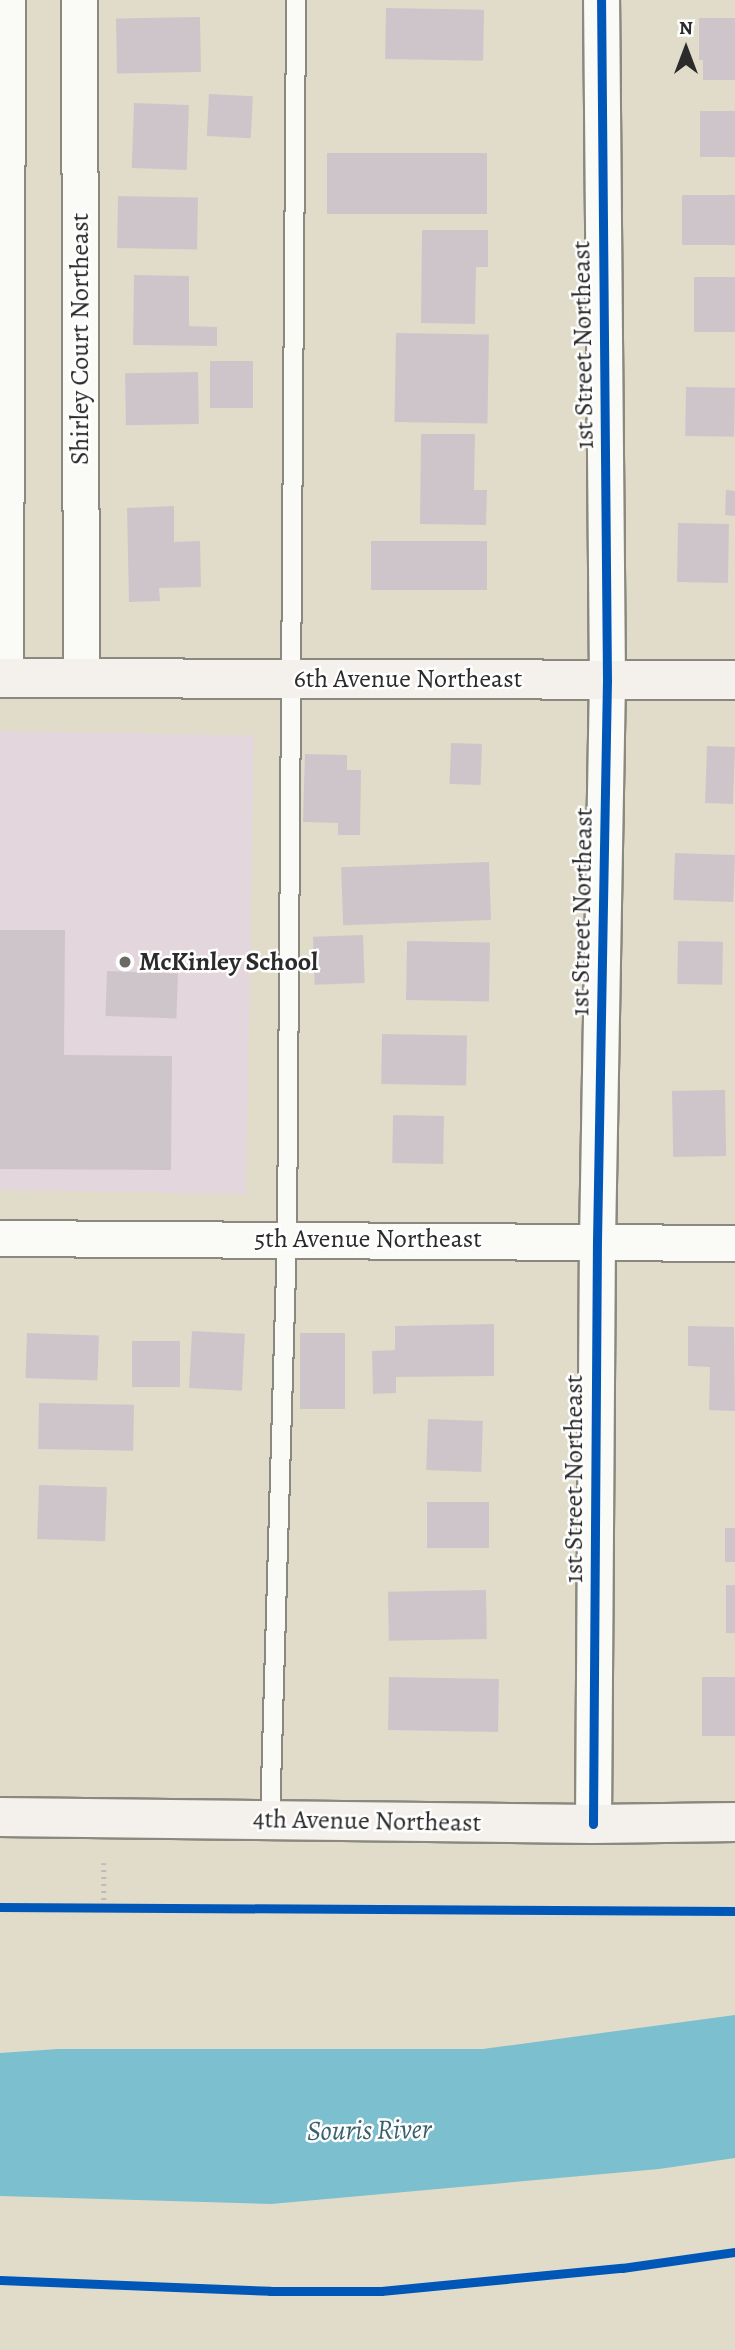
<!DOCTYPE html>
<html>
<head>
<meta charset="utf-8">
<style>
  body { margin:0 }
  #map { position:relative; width:735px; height:2350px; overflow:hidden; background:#e0dcc9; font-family:Alegreya,serif }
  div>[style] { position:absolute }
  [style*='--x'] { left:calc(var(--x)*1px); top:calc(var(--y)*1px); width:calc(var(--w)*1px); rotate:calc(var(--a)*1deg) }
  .built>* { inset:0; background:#e4d6dd; transform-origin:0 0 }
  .water>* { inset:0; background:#7cbfce }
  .building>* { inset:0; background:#cec5ca; transform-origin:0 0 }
  .path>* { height:4.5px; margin-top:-2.25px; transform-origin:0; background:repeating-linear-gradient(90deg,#bbbbb7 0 2px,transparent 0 7px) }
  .roads { filter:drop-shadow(2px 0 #8b897f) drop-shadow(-2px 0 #8b897f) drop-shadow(0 2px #8b897f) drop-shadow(0 -2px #8b897f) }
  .lane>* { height:18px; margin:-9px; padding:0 9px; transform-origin:9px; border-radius:9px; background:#fafaf7 }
  .street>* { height:35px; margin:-17.5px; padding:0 17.5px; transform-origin:17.5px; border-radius:17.5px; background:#fafaf7 }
  .secondary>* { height:38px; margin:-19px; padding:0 19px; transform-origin:19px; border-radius:19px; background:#f4f1ec }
  .cycleway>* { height:9px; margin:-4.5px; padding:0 4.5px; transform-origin:4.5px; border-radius:4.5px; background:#0057b8 }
  .dots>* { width:19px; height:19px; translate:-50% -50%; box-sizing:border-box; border:4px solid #fff; border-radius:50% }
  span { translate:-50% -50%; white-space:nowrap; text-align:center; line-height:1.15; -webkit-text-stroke:5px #fff; paint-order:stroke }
  .street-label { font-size:26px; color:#2b2b2b }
  .poi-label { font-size:26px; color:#2b2b2b; font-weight:700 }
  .left { translate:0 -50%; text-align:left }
  .water-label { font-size:28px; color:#3a616d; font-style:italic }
  .north { position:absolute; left:651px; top:14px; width:70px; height:70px; -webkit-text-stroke:5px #fff; paint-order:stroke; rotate:0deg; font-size:19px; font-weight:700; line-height:28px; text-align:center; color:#2b2b2b }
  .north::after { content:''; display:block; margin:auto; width:24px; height:32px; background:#2b2b2b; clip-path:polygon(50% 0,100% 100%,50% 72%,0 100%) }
</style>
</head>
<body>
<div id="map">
  <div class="built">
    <i style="left:0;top:731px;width:254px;height:459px;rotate:1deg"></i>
  </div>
  <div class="water">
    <i style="clip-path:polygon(735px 2015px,735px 2158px,659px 2169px,271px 2204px,0 2196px,0 2053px,58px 2049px,483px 2049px)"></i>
  </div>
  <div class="building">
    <i style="left:386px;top:8px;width:98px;height:51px;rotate:1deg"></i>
    <i style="left:200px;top:17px;width:55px;height:84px;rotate:89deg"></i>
    <i style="clip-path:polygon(699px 18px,735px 18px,735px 80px,703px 80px,703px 60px,699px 60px)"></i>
    <i style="left:209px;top:94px;width:44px;height:42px;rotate:3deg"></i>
    <i style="left:134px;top:103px;width:55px;height:65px;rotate:2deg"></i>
    <i style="left:700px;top:111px;width:35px;height:46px"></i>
    <i style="left:327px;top:153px;width:160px;height:61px"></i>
    <i style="left:735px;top:195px;width:50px;height:53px;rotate:90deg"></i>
    <i style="left:118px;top:196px;width:80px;height:52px;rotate:1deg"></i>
    <i style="clip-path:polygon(422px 230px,488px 230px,488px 267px,476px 267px,475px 324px,421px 323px)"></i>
    <i style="clip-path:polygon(134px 275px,189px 276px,189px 326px,217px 327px,217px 346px,133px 345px)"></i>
    <i style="left:694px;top:277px;width:41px;height:55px"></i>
    <i style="left:396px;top:333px;width:93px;height:89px;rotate:1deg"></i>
    <i style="left:210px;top:361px;width:43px;height:47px"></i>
    <i style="left:198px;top:372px;width:52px;height:73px;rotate:89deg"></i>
    <i style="left:686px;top:387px;width:49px;height:49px;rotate:1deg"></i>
    <i style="clip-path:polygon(421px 434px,475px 434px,474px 490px,487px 490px,486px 525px,420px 524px)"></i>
    <i style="clip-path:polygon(726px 490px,735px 491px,735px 516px,725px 515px)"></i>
    <i style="clip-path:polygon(174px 506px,174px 542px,200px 541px,201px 587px,159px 588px,160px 601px,129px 602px,127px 508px)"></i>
    <i style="left:678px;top:523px;width:51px;height:59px;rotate:1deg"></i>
    <i style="left:371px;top:541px;width:116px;height:49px"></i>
    <i style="left:451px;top:743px;width:31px;height:41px;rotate:2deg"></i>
    <i style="left:707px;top:746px;width:28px;height:57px;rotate:2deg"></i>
    <i style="clip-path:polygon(305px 754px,347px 755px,347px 770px,361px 770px,360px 835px,338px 835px,338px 823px,303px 822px)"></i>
    <i style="left:675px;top:853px;width:60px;height:47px;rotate:2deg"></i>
    <i style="left:489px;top:862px;width:58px;height:148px;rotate:88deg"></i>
    <i style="clip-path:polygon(0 930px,65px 930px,64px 1055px,172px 1056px,171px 1170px,0 1169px)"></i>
    <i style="left:363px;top:935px;width:48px;height:50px;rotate:88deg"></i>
    <i style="left:407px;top:941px;width:83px;height:59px;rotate:1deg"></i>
    <i style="left:678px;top:941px;width:45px;height:43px;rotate:1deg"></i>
    <i style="left:107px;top:971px;width:71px;height:45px;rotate:2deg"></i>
    <i style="left:382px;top:1034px;width:85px;height:50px;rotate:1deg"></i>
    <i style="left:725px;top:1090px;width:66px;height:53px;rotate:89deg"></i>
    <i style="left:393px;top:1115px;width:51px;height:48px;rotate:1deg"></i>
    <i style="clip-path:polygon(494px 1324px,494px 1376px,396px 1377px,396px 1393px,373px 1394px,372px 1351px,395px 1350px,395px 1326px)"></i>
    <i style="clip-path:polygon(688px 1326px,734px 1327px,735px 1411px,709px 1410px,710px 1367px,688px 1366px)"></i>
    <i style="left:192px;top:1331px;width:53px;height:57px;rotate:3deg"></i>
    <i style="left:27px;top:1333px;width:72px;height:45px;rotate:2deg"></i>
    <i style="left:300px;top:1333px;width:45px;height:76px"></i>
    <i style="left:180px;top:1341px;width:46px;height:48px;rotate:90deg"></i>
    <i style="left:39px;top:1403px;width:95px;height:46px;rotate:1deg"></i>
    <i style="left:428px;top:1419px;width:55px;height:51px;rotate:2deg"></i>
    <i style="left:39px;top:1485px;width:68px;height:54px;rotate:2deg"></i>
    <i style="left:489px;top:1502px;width:46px;height:62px;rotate:90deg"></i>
    <i style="left:725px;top:1528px;width:10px;height:34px"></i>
    <i style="left:726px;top:1585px;width:9px;height:48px"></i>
    <i style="left:486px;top:1590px;width:49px;height:98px;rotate:89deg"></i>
    <i style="left:389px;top:1677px;width:110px;height:53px;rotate:1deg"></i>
    <i style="left:702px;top:1677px;width:33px;height:59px"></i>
  </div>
  <div class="path">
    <i style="--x:104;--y:1863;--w:43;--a:90"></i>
  </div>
  <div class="roads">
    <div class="lane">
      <i style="--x:270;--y:1820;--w:582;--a:-88.33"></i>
      <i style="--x:287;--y:1238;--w:1238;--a:-89.58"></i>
    </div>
    <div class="street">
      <i style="--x:79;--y:0;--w:678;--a:89.83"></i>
      <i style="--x:5;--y:678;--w:678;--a:-89.83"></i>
      <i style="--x:0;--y:1238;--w:735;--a:0.39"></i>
      <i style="--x:593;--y:1824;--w:583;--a:-89.61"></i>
      <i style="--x:597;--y:1241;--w:560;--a:-88.98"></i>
      <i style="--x:607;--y:681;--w:681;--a:-90.5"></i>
    </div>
    <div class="secondary">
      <i style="--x:0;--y:678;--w:735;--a:0.16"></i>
      <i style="--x:0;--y:1817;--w:593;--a:0.68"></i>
      <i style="--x:593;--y:1824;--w:142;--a:-0.8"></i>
    </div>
  </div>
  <div class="cycleway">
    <i style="--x:593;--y:1824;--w:583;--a:-89.61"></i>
    <i style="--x:597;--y:1241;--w:560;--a:-88.98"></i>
    <i style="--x:607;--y:681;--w:681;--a:-90.5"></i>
    <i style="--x:0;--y:1907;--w:735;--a:0.31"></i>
    <i style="--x:0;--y:2280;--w:270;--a:2.3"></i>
    <i style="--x:270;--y:2291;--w:111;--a:0"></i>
    <i style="--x:381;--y:2291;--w:242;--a:-5.5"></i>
    <i style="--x:622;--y:2268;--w:114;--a:-8.1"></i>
  </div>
  <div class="dots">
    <i style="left:125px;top:962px;background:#6a6962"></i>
  </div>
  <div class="street-label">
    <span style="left:80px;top:339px;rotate:-90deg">Shirley Court Northeast</span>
    <span style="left:583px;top:345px;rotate:-91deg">1st Street Northeast</span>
    <span style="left:408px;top:679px">6th Avenue Northeast</span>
    <span style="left:582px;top:912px;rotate:-89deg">1st Street Northeast</span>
    <span style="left:368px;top:1239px">5th Avenue Northeast</span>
    <span style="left:574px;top:1479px;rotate:-90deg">1st Street Northeast</span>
    <span style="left:367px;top:1821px;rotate:1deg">4th Avenue Northeast</span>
  </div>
  <div class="poi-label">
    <span class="left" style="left:139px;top:962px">McKinley School</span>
  </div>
  <div class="water-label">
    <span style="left:369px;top:2130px;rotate:-1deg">Souris River</span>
  </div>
  <div class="north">N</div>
</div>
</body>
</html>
